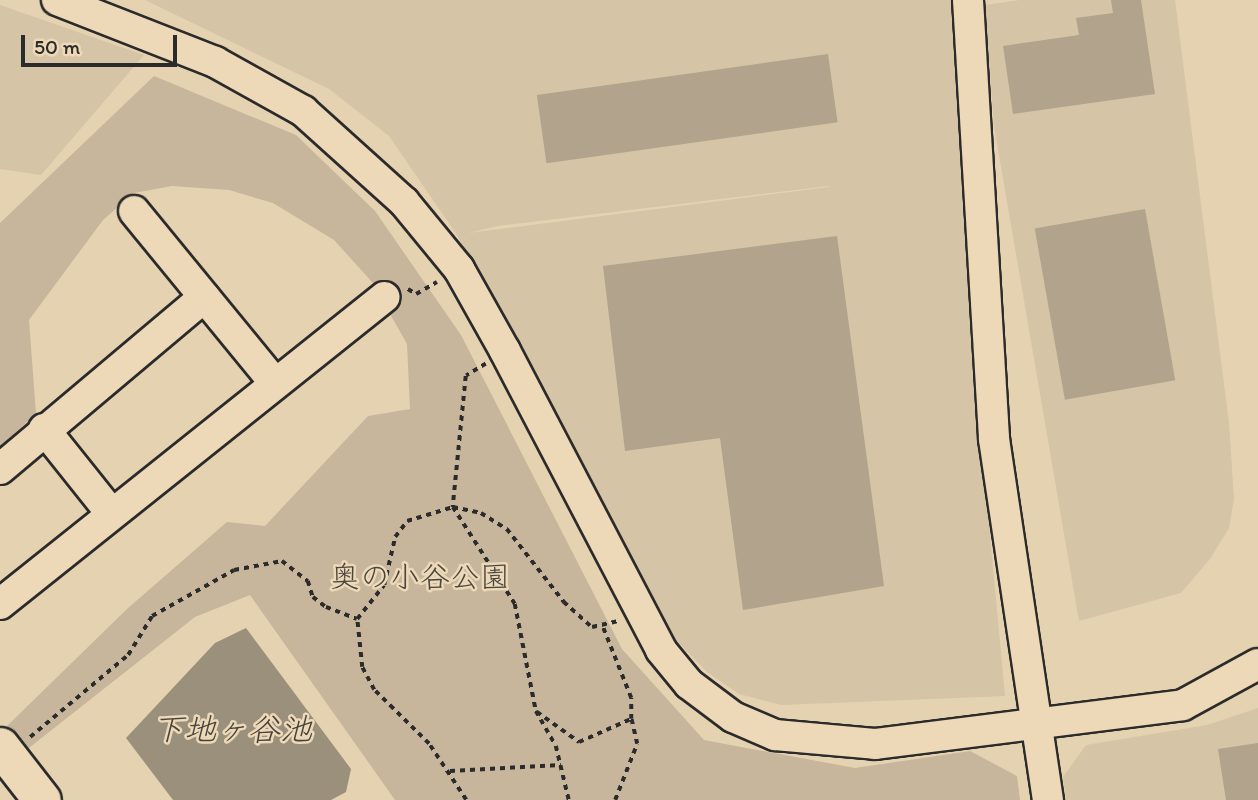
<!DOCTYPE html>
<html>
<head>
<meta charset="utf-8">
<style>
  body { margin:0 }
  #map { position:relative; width:1258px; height:800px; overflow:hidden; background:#e5d2b1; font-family:Itim,"Klee One",sans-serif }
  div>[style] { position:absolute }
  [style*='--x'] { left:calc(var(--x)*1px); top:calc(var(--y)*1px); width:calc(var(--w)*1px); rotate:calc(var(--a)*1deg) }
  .built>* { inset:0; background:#d5c4a6 }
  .green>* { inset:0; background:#c7b69c }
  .water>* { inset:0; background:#9b907c }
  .building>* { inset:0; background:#b1a38c; transform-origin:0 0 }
  .path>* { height:3.5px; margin-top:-1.75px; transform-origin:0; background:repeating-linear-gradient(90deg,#2b2b2b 0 5px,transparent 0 10px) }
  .roads { filter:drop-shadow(2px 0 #2b2b2b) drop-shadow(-2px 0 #2b2b2b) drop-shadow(0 2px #2b2b2b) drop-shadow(0 -2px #2b2b2b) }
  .minor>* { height:30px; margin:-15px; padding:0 15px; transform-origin:15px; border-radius:15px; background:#edd9b7 }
  .major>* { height:37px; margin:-18.5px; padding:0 18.5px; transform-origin:18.5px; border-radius:18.5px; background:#edd9b7 }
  span { translate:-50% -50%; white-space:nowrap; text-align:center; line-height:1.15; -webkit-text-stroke:5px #edd9b7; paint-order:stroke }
  .park-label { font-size:30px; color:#4a4742 }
  .water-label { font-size:32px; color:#47443f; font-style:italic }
  .scale { position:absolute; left:21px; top:35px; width:156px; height:32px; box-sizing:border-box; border:4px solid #2b2b2b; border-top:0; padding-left:9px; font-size:21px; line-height:24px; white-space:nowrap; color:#2b2b2b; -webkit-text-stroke:5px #edd9b7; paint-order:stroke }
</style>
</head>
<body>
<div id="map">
  <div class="built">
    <i style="clip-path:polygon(evenodd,145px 0,955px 0,974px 364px,1005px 696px,781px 705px,739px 694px,707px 672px,673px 637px,457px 235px,389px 136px,329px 89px,145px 0,829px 186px,829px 187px,468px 233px,498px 226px,829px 186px)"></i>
    <i style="clip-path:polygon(1019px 0,1175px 0,1229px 423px,1234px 499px,1229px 528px,1210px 559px,1181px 593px,1079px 621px,994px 126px,985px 5px)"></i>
    <i style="clip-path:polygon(0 5px,144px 55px,41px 175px,0 169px)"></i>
    <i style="clip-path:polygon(1258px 708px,1258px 800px,1066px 800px,1063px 777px,1086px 745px,1207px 725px)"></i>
  </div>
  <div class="green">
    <i style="clip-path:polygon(154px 76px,296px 135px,375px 211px,461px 335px,622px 649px,704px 740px,855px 768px,970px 751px,1017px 776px,1020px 800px,395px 800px,250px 595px,195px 617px,25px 751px,7px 726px,127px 609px,227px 522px,265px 526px,368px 416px,410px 409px,407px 344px,372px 282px,334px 240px,273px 203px,229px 190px,172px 186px,134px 193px,103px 220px,29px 320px,36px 414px,0 446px,0 223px)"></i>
  </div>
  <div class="water">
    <i style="clip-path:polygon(246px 628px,351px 769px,346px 792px,331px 800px,173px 800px,126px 738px,215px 643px)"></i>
  </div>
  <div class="building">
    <i style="clip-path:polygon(1111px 0,1141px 0,1155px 94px,1013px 114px,1003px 46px,1079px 35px,1076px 18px,1113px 13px)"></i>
    <i style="left:828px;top:54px;width:69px;height:294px;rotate:82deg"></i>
    <i style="left:1145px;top:209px;width:174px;height:112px;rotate:80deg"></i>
    <i style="clip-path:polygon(837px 236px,884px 586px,743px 610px,720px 438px,625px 451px,603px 266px)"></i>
    <i style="clip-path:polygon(1258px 743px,1258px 800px,1226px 800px,1218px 749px)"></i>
  </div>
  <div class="path">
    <i style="--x:408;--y:289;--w:9;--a:32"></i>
    <i style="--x:416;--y:294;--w:24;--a:-30"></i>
    <i style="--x:486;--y:364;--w:23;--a:149"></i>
    <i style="--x:466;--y:376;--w:132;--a:95.7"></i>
    <i style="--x:453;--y:507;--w:115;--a:57.4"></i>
    <i style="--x:515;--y:604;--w:109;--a:78.9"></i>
    <i style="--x:536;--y:711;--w:40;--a:60.3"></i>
    <i style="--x:556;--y:746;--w:56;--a:76.5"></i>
    <i style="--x:537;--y:712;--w:52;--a:35.5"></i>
    <i style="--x:579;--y:742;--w:57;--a:-23.9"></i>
    <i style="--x:631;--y:719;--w:21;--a:-90"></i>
    <i style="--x:631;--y:698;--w:75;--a:-111.8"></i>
    <i style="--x:30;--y:737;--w:128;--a:-39.9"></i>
    <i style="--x:128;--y:655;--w:46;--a:-58.4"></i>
    <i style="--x:152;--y:616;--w:94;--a:-29.3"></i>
    <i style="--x:234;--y:570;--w:49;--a:-10.6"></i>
    <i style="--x:282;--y:561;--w:33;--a:38"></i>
    <i style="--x:308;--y:581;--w:17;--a:73"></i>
    <i style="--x:313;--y:597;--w:16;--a:38"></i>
    <i style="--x:326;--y:607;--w:33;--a:21"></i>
    <i style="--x:450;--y:771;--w:111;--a:-3.1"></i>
    <i style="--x:466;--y:800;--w:67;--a:-123.5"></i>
    <i style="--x:429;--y:744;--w:77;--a:-135.5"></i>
    <i style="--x:374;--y:690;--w:26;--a:-118"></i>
    <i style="--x:362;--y:667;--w:48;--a:-95.9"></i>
    <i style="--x:357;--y:619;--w:43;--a:-51.5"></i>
    <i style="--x:384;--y:585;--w:49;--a:-77.1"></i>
    <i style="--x:395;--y:537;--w:20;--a:-53"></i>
    <i style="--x:407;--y:521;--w:48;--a:-16.9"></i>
    <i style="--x:453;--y:507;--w:29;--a:12"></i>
    <i style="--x:481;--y:513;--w:31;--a:32"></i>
    <i style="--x:507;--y:529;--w:93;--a:52"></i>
    <i style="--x:564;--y:602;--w:38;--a:42"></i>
    <i style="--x:592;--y:627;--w:28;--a:-13"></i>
    <i style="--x:615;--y:800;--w:60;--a:-68.6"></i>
    <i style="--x:637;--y:744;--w:26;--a:-103"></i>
  </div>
  <div class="roads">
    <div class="minor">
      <i style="--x:57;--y:0;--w:170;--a:21.4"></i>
      <i style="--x:215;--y:62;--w:101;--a:29.1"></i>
      <i style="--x:303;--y:111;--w:136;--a:42"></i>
      <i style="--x:404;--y:202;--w:87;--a:50.6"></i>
      <i style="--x:459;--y:269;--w:94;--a:60.7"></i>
      <i style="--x:505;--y:351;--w:337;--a:62.4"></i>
      <i style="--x:661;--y:650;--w:44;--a:50.5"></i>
      <i style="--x:689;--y:684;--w:55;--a:36.9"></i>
      <i style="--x:733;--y:717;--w:46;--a:23.2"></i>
      <i style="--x:775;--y:735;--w:100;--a:5.1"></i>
      <i style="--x:875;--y:744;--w:310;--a:-7.2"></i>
      <i style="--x:1183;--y:705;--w:85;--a:-28.7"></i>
      <i style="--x:968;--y:0;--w:440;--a:86.6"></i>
      <i style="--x:994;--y:439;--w:365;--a:81.5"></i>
      <i style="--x:134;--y:211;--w:220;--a:50.7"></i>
      <i style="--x:44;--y:429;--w:107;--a:51.4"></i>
      <i style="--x:0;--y:469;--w:267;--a:-40.1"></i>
      <i style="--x:0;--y:604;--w:492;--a:-38.6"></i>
    </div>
    <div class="major">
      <i style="--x:0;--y:746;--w:68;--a:52.1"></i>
    </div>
  </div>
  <div class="park-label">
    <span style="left:420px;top:577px">奥の小谷公園</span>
  </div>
  <div class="water-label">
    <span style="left:232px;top:729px">下地ヶ谷池</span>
  </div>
  <div class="scale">50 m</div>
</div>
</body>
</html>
